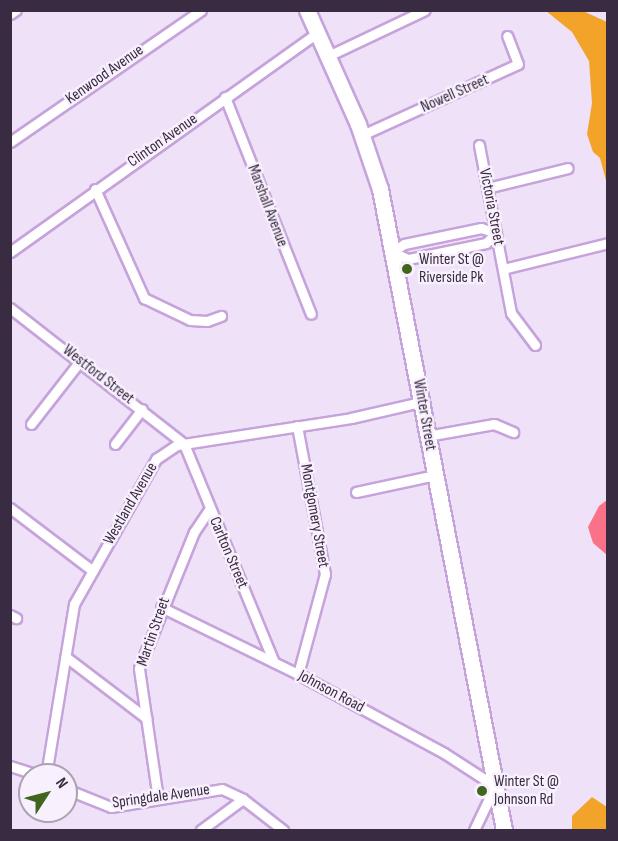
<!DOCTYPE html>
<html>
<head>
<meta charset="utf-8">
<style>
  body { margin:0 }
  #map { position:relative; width:618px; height:841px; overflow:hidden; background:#efe1f8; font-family:"Sofia Sans Condensed",sans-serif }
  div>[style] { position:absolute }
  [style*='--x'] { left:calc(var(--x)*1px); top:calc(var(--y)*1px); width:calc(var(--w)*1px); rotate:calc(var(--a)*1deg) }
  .green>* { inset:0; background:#f2a42a }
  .water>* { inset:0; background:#fa7287 }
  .roads { filter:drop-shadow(2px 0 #c6a3db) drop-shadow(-2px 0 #c6a3db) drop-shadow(0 2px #c6a3db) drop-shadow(0 -2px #c6a3db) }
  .street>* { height:9px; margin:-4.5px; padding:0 4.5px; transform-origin:4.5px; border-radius:4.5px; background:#fff }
  .primary>* { height:15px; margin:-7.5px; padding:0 7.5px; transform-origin:7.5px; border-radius:7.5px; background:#fff }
  .dots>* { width:16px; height:16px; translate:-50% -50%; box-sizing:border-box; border:3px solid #f8f1fd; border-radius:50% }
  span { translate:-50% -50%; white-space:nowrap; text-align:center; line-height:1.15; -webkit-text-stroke:5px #f8f1fd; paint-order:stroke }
  .street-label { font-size:16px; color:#392b41 }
  .poi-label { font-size:16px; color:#392b41 }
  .left { translate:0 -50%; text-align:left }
  .frame { position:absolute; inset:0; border:12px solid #392b41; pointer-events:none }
  .north { position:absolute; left:18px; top:763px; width:60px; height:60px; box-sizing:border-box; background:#f8f1fd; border:2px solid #aca2b2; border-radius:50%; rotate:54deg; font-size:16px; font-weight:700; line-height:24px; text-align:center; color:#392b41 }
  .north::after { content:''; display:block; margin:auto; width:21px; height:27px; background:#40651e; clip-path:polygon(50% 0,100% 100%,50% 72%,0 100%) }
</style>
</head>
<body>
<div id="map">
  <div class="green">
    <i style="clip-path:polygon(546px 11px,583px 11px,607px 22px,607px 184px,600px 158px,593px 152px,587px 134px,592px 103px,589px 61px,572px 32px)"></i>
    <i style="clip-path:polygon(592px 797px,607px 807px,607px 830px,572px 830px,572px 816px)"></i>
  </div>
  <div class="water">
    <i style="clip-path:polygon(607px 500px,607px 555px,593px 543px,588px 527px,599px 506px)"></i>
  </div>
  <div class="roads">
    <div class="street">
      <i style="--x:10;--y:14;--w:7;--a:-34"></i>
      <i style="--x:328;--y:56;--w:107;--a:-25.4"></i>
      <i style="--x:225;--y:97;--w:233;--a:68.4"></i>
      <i style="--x:362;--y:135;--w:171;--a:-24.5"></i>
      <i style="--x:518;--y:64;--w:30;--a:-111"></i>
      <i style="--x:10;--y:142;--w:232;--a:-34.6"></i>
      <i style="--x:479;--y:145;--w:171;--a:79.2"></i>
      <i style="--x:511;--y:313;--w:40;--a:53"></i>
      <i style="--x:487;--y:188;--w:83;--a:-13.9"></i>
      <i style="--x:95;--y:189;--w:120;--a:65.8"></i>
      <i style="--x:144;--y:298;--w:51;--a:25.6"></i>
      <i style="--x:190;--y:320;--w:17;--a:3"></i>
      <i style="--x:207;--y:321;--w:15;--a:-20"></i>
      <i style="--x:481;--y:228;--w:16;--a:18"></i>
      <i style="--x:496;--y:233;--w:14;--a:135"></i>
      <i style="--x:486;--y:243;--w:80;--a:168.4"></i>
      <i style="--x:408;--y:259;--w:17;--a:-156"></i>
      <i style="--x:392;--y:252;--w:14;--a:-34"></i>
      <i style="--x:404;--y:244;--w:79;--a:-11.7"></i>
      <i style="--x:10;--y:252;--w:379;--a:-35.5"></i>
      <i style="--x:503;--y:269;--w:108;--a:-13.9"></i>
      <i style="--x:10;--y:308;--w:221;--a:38"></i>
      <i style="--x:184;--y:444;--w:236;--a:67.6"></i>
      <i style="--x:31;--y:424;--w:80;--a:-52.1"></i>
      <i style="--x:297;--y:426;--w:151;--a:79.3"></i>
      <i style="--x:325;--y:574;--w:104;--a:105.1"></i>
      <i style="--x:427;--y:436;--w:68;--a:-10.2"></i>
      <i style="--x:494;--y:424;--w:21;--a:23"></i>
      <i style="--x:115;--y:444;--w:44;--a:-52.4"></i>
      <i style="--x:356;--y:492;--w:81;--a:-12.1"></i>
      <i style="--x:10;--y:508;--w:104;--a:37.2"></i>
      <i style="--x:161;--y:607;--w:153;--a:26.1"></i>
      <i style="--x:298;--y:674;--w:166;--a:28.4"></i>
      <i style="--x:444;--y:753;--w:61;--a:32.9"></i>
      <i style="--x:495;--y:786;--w:49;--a:115.5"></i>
      <i style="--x:10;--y:615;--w:7;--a:27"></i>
      <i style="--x:66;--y:657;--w:101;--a:37.3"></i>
      <i style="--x:10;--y:766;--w:28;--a:18"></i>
      <i style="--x:46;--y:775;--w:173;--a:-80.7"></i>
      <i style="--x:74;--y:604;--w:167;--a:-60.5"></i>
      <i style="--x:156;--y:459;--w:25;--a:-34"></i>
      <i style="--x:177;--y:445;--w:176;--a:-8.8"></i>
      <i style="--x:351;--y:418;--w:72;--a:-12.9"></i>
      <i style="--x:66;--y:789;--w:48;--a:21.8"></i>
      <i style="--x:111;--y:807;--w:112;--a:-9.2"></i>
      <i style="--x:222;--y:789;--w:23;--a:25"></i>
      <i style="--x:243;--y:799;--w:51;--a:37.8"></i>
      <i style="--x:158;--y:799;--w:132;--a:-98.3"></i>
      <i style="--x:139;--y:668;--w:147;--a:-68"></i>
      <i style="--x:194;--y:532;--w:27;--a:-56"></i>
      <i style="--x:201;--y:830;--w:52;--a:-36.4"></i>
    </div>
    <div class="primary">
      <i style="--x:307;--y:10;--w:125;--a:65.9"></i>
      <i style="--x:358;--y:124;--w:69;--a:71.3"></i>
      <i style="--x:380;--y:189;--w:653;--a:79.05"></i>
    </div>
  </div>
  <div class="dots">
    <i style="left:407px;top:269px;background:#40651e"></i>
    <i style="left:482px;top:791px;background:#40651e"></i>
  </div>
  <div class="street-label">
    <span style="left:105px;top:75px;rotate:-35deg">Kenwood Avenue</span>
    <span style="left:455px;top:94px;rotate:-24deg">Nowell Street</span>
    <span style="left:163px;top:141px;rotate:-35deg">Clinton Avenue</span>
    <span style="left:267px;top:206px;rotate:69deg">Marshall Avenue</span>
    <span style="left:491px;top:207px;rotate:79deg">Victoria Street</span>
    <span style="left:98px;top:375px;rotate:38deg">Westford Street</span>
    <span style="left:424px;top:415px;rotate:80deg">Winter Street</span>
    <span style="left:131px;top:504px;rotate:-60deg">Westland Avenue</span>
    <span style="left:314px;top:516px;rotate:80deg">Montgomery Street</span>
    <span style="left:228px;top:553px;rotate:67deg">Carlton Street</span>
    <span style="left:154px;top:632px;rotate:-71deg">Martin Street</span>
    <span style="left:331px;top:692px;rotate:28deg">Johnson Road</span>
    <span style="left:161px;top:797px;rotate:-8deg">Springdale Avenue</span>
  </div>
  <div class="poi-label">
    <span class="left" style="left:419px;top:269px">Winter St @<br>Riverside Pk</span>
    <span class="left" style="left:494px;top:791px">Winter St @<br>Johnson Rd</span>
  </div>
  <div class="frame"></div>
  <div class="north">N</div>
</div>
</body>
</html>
